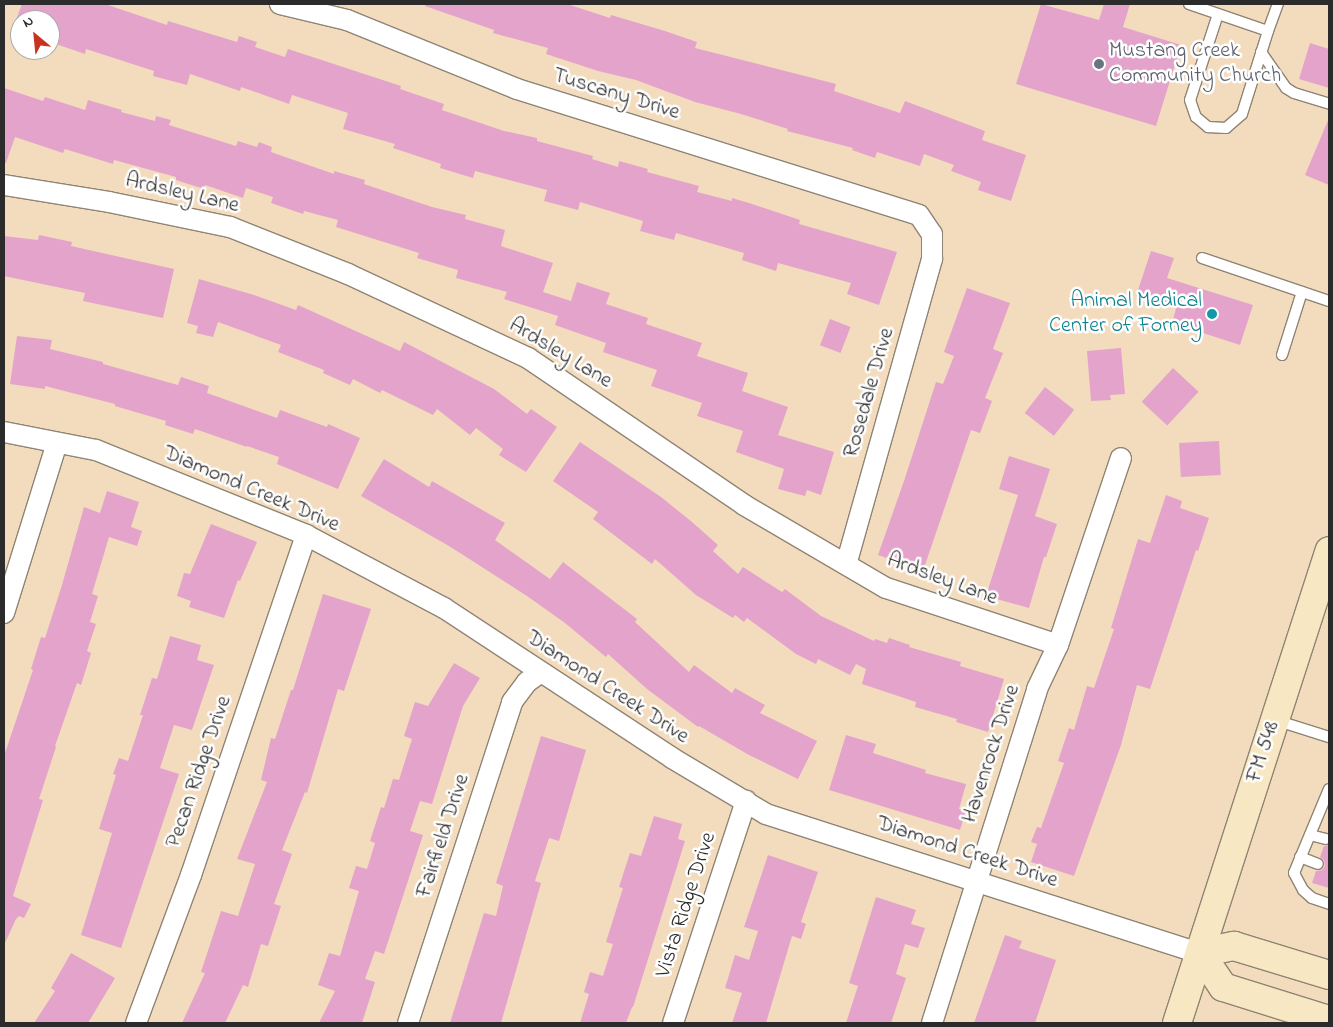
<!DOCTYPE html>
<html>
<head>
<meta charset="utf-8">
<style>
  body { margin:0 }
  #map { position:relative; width:1333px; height:1027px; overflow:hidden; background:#f3dcbd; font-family:"Indie Flower",sans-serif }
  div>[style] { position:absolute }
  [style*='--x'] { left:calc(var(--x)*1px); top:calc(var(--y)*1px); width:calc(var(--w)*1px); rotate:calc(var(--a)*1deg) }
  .building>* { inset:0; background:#e4a3cb; transform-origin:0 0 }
  .roads { filter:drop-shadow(1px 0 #8f8474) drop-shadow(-1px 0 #8f8474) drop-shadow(0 1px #8f8474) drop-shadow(0 -1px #8f8474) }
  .lane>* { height:10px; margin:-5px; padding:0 5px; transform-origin:5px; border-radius:5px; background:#fff }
  .street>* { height:20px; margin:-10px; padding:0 10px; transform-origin:10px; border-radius:10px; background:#fff }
  .secondary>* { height:28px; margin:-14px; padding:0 14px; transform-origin:14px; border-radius:14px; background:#f7e8c3 }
  .dots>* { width:14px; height:14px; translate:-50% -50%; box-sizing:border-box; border:2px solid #fff; border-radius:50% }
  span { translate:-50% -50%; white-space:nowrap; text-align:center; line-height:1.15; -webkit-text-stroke:5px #fff; paint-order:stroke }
  .worship-label { font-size:22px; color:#5b616d }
  .left { translate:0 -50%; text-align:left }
  .street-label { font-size:22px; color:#2b2b2b }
  .culture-label { font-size:22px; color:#0d838f }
  .right { translate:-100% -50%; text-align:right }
  .frame { position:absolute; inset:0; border:5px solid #2b2b2b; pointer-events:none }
  .north { position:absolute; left:10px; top:10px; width:50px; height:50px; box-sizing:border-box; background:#fff; border:1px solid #aaa; border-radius:50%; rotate:332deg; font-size:14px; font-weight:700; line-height:20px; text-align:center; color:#2b2b2b }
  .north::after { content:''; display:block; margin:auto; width:18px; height:22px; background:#c8321e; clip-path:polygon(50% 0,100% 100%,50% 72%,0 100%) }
</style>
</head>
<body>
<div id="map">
  <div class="building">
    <i style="clip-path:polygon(22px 4px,105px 4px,167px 25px,168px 21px,237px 42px,239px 36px,257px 42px,255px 47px,285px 57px,288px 49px,401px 86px,400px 89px,444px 104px,442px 110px,504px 131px,537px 138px,537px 141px,593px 156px,592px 159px,618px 167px,619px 161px,648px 169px,647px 172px,699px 186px,697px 192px,732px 201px,732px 198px,749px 203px,800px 220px,799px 224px,897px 252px,879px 305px,847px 294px,851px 283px,778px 263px,776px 271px,742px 260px,744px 253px,676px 233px,674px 240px,640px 231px,643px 221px,580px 202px,578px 210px,544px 201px,547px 190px,475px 171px,473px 178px,440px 168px,441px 164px,393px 148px,395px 144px,343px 129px,348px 113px,292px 95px,289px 104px,241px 87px,240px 91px,190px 74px,187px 85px,153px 76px,154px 71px,86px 49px,85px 54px,50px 42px,50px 20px,16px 20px)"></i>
    <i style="clip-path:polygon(425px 4px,567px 4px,610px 18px,611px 15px,665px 31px,697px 42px,695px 48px,836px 84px,834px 91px,900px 113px,905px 101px,985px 131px,982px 140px,1026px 155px,1011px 201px,978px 190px,981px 182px,951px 171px,954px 165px,924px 154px,920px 166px,877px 152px,875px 158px,852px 150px,853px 148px,787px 131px,788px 129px,741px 114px,695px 102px,636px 80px,598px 71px,546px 54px,548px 48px,493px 33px,494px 30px,425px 6px)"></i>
    <i style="clip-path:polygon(1041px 4px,1099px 20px,1104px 4px,1130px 4px,1123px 27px,1181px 45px,1156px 126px,1016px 84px)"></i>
    <i style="clip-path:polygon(1310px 43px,1329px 49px,1329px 88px,1299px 79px)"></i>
    <i style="clip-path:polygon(4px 88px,43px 101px,45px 97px,85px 110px,88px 100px,122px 110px,121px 112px,155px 121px,156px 116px,171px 120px,169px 125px,236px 146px,238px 141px,257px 147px,259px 142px,272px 147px,271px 152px,334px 174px,334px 171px,365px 180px,364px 184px,432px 207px,466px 215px,465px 219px,505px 230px,501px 246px,553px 263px,543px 292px,571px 301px,577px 282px,610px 293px,606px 304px,648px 318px,646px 324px,702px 343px,697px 356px,748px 373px,742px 391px,788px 407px,778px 435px,834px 452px,821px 495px,807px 490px,805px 496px,778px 489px,784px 469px,736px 452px,743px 431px,697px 416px,702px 403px,651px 386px,657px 370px,603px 352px,606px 343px,555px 325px,558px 316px,504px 299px,507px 292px,456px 278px,458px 270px,417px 258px,419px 253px,336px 227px,338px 220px,304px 211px,303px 214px,271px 203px,273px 197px,246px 188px,243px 198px,205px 185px,204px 189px,176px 180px,176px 177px,114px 160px,113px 164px,65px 149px,63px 153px,15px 137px,6px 163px,4px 163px)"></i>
    <i style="clip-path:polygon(1329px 118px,1329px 185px,1305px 175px)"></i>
    <i style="clip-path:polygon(39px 235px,72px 242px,71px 246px,174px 269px,163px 318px,83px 301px,85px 293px,4px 276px,4px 236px,38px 240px)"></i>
    <i style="clip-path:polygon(1151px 251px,1174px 258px,1167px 278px,1253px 305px,1240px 345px,1172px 323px,1176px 309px,1136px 296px)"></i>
    <i style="clip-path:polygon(199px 279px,254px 295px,296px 310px,298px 305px,400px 351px,404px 342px,494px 389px,527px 414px,531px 409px,557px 427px,526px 472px,499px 455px,503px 449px,476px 428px,470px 435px,437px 409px,433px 415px,382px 390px,380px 393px,353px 379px,350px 385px,323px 373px,324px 370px,278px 352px,281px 345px,218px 322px,213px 337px,196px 333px,198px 326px,187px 323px)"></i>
    <i style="clip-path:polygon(967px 288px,1010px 303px,993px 349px,1003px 353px,985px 398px,992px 401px,980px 433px,971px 430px,923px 571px,878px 555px,904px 481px,936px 382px,943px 384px,954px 356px,944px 352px)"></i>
    <i style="left:830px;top:319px;width:22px;height:28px;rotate:21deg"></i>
    <i style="clip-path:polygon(17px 336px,52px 340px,50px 349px,103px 362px,103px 364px,178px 385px,181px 377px,209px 386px,207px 393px,277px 418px,280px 410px,327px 427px,328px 424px,360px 438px,338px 489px,277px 464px,279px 457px,247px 446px,247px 447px,195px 429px,193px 434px,165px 425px,166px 421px,115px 406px,115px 404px,45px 386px,45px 389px,10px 384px)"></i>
    <i style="clip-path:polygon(1121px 348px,1125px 394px,1110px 395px,1111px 400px,1091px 401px,1087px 351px)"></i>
    <i style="left:1173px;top:368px;width:35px;height:46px;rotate:43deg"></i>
    <i style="left:1045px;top:387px;width:37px;height:33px;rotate:38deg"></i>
    <i style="left:1219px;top:441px;width:34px;height:40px;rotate:87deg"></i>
    <i style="clip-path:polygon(580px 442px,661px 497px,692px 522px,718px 545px,713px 551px,738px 574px,743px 567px,782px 592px,785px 589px,821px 616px,874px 641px,875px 639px,887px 643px,889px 638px,910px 645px,909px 647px,961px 662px,960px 666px,1004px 679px,988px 732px,956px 722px,957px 719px,915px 707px,916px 702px,862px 684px,866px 669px,856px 664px,850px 675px,818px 659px,816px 664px,796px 654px,747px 618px,744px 622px,735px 615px,733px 618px,696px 595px,655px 559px,652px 564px,593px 519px,598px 512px,553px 481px)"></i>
    <i style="clip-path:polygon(1009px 456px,1050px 469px,1035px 516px,1057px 524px,1046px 557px,1044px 557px,1029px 608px,986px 596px,1018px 495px,999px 489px)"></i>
    <i style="clip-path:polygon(384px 459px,429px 487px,432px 481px,505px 523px,495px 540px,550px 579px,563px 562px,637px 619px,635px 622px,689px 672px,694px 665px,732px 693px,735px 688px,765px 705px,760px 713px,817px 741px,798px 779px,749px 755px,699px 726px,698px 727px,647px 689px,608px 654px,606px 657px,565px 623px,527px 596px,449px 546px,361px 496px)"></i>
    <i style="clip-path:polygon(107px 491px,139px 502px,131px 527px,142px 531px,137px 546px,109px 537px,92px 594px,98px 596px,90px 622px,96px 624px,87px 651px,91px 653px,81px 685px,77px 683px,55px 746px,56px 747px,39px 799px,43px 800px,13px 896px,31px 904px,24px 918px,19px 916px,16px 919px,4px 945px,4px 756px,33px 670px,31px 669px,41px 637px,45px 638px,62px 585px,84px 507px,100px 513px)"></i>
    <i style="clip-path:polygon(1166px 495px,1182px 501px,1180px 508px,1209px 518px,1198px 551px,1196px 550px,1150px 689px,1137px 685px,1121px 745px,1074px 876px,1031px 862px,1037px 844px,1031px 842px,1037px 827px,1041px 828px,1064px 763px,1058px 761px,1069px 728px,1074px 730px,1087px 686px,1094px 688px,1114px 629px,1111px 628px,1138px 539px,1150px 543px)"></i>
    <i style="clip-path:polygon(211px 524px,257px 542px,240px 581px,238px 580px,224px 618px,189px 607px,191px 601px,177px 596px,184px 573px,190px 574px)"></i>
    <i style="clip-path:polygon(323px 594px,371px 609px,344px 691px,338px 689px,307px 793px,305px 792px,282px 850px,292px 854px,274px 904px,281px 906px,268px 946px,261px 944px,248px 987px,243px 985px,225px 1023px,182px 1023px,205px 973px,201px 972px,221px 911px,238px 916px,255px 864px,237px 859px,267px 782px,261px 780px,271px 738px,275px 739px,291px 690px,293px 690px)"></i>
    <i style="clip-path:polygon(170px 636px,201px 645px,197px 660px,214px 665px,192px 730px,174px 725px,160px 768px,179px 774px,121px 948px,81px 935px,112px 833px,99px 829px,116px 775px,113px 774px,119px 758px,128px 761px,143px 715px,140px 715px,152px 678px,157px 679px)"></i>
    <i style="clip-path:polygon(454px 663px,480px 678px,463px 706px,432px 804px,420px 801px,410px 831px,423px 835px,384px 954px,375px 951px,365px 979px,375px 982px,362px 1023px,319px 1023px,335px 991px,318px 985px,329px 953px,340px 956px,359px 891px,349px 888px,356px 866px,367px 869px,375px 843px,370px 841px,381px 807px,384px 808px,393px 779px,399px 780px,412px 739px,404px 736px,415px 702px,428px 706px)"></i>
    <i style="clip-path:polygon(846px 735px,876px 744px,873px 753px,926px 770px,925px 773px,966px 784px,959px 809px,966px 810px,960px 830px,829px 790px)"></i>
    <i style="clip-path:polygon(541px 736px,586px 750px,559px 841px,549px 838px,535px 881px,541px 883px,501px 1023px,450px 1023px,484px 913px,496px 916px,503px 886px,496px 883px)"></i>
    <i style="clip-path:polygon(654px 816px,682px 824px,678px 839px,685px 841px,633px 1007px,632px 1007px,626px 1023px,580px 1023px,589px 994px,584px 992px,590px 972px,603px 976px,613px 944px,606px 942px,623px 888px,619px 887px,630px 853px,641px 856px)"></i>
    <i style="clip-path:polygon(1329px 845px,1329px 888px,1312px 883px,1316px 871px,1322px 870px,1325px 866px,1324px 860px,1320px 857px,1324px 846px)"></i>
    <i style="clip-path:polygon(768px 855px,818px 872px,801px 922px,806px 924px,801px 939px,792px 936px,766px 1023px,732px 1023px,742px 993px,725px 988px,735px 955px,749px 960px,758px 931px,744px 927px)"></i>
    <i style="clip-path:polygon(876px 897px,916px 910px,911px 924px,925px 928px,918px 948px,905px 944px,896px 974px,906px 978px,891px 1023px,846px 1023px,858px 986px,849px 983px)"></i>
    <i style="clip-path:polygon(1005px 935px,1022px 941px,1019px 948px,1056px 960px,1035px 1023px,974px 1023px)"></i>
    <i style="clip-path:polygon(71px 953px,115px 978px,88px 1023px,34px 1023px,55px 991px,51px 988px)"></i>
  </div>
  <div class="roads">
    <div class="lane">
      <i style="--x:1189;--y:4;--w:83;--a:18.9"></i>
      <i style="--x:1268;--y:31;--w:29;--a:-70"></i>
      <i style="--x:1218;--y:14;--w:90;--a:108"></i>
      <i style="--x:1190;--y:100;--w:18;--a:71"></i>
      <i style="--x:1196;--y:117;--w:16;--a:40"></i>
      <i style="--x:1208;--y:127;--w:18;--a:3"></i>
      <i style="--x:1226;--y:128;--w:21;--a:-41"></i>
      <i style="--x:1242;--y:114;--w:87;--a:-72.6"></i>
      <i style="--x:1261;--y:52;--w:44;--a:55.2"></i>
      <i style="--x:1286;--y:88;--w:9;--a:32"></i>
      <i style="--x:1294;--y:93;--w:37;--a:17"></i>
      <i style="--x:1202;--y:258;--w:134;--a:18.7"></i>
      <i style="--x:1282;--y:355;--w:66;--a:-72.4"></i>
      <i style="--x:1275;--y:720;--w:57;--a:17.5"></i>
      <i style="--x:1329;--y:789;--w:91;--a:112.6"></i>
      <i style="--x:1294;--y:873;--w:19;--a:62"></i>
      <i style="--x:1303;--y:890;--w:12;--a:42"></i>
      <i style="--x:1312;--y:898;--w:18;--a:19"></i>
      <i style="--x:1310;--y:835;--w:16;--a:14"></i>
      <i style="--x:1300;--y:857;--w:19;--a:21"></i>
    </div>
    <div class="street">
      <i style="--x:280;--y:4;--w:69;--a:13.4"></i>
      <i style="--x:347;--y:20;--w:183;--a:22.1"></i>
      <i style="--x:517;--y:89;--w:421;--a:17.4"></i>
      <i style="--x:919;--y:215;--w:23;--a:56"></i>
      <i style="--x:932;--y:234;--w:25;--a:90"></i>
      <i style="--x:932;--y:259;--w:317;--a:105.7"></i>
      <i style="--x:4;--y:185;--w:106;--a:9.2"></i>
      <i style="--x:109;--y:202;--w:124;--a:11.7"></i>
      <i style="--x:230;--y:227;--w:127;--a:21.7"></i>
      <i style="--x:348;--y:274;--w:199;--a:25"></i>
      <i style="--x:528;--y:358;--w:261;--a:34.2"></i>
      <i style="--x:744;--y:505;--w:164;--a:30.3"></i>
      <i style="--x:886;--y:588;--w:181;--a:18.3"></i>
      <i style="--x:4;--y:432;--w:94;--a:11.1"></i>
      <i style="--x:96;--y:450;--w:227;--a:22"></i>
      <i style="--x:306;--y:535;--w:156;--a:27.9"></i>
      <i style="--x:444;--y:608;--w:273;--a:33.3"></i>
      <i style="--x:672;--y:758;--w:109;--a:30.8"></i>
      <i style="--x:766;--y:814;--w:456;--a:17.8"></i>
      <i style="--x:4;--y:613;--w:178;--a:-72.7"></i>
      <i style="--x:136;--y:1023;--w:158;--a:-69.6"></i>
      <i style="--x:191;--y:875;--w:359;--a:-71.3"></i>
      <i style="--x:408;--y:1023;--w:337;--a:-72"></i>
      <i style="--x:512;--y:702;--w:25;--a:-53"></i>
      <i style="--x:527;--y:682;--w:16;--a:-35"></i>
      <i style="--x:673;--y:1023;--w:234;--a:-71.8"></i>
      <i style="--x:932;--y:1023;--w:350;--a:-72.5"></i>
      <i style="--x:1037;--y:689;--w:49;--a:-64.5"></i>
      <i style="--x:1058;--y:645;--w:197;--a:-71.4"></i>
    </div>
    <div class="secondary">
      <i style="--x:1200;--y:953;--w:41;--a:55.9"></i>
      <i style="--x:1223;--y:987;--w:111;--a:17.3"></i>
      <i style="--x:1200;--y:953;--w:35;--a:-12"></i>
      <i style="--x:1234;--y:946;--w:99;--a:17"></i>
      <i style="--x:1177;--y:1023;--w:496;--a:-72.1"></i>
    </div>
  </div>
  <div class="dots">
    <i style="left:1099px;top:64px;background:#6b7280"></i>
    <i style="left:1212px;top:314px;background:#0f9aa8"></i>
  </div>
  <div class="worship-label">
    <span class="left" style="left:1109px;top:64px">Mustang Creek<br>Community Church</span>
  </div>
  <div class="street-label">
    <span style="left:616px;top:95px;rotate:17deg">Tuscany Drive</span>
    <span style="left:182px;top:194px;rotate:13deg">Ardsley Lane</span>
    <span style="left:560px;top:354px;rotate:31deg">Ardsley Lane</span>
    <span style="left:870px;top:393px;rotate:-74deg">Rosedale Drive</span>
    <span style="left:251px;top:490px;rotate:23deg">Diamond Creek Drive</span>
    <span style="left:942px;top:580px;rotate:20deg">Ardsley Lane</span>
    <span style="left:607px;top:688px;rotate:33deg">Diamond Creek Drive</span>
    <span style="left:1264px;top:752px;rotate:-72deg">FM 548</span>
    <span style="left:992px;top:754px;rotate:-72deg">Havenrock Drive</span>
    <span style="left:200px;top:772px;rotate:-71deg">Pecan Ridge Drive</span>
    <span style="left:444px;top:836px;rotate:-72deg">Fairfield Drive</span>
    <span style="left:967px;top:853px;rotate:18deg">Diamond Creek Drive</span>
    <span style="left:687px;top:905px;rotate:-72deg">Vista Ridge Drive</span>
  </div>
  <div class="culture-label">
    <span class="right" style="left:1202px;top:314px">Animal Medical<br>Center of Forney</span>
  </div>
  <div class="frame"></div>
  <div class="north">N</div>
</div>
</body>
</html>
